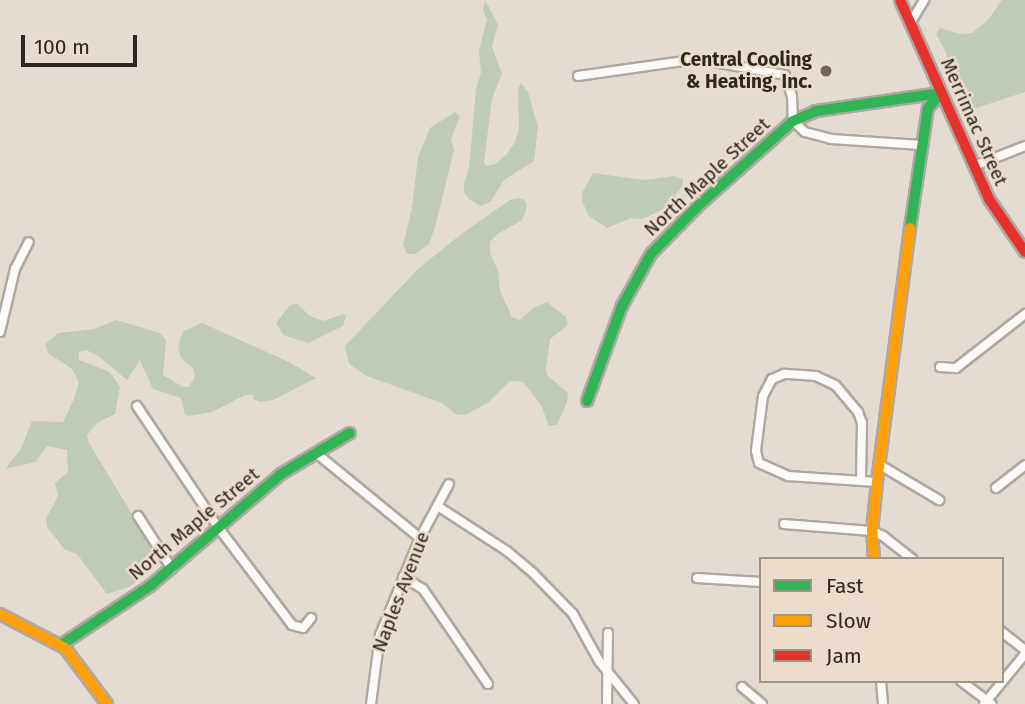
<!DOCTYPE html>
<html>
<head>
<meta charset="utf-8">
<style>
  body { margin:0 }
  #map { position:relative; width:1025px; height:704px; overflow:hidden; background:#e4dcd3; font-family:"Fira Sans",sans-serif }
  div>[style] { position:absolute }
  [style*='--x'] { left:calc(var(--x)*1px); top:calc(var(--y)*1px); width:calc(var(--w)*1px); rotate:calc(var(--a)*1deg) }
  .green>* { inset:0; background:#bfcab8 }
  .roads { filter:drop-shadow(2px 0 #aea8a1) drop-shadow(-2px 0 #aea8a1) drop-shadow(0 2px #aea8a1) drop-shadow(0 -2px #aea8a1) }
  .street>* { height:8px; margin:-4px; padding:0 4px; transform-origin:4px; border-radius:4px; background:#fbfaf8 }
  .fast>* { height:10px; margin:-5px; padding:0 5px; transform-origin:5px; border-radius:5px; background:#30b455 }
  .slow>* { height:10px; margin:-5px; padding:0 5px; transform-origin:5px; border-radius:5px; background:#ff9f0a }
  .jam>* { height:10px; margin:-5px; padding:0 5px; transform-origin:5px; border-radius:5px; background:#e5322d }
  .dots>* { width:19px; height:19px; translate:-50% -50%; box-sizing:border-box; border:4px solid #ebdccc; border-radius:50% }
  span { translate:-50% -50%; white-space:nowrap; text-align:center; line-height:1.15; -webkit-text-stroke:5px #ebdccc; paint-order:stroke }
  .poi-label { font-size:19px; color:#2d2721; font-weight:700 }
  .right { translate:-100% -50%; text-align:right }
  .street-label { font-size:19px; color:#2d2721 }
  .legend { position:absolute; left:759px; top:557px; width:245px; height:126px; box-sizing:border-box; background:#ebdccc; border:2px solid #9f9488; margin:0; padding:9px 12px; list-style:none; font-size:21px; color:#2d2721 }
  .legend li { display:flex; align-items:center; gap:14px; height:35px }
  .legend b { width:35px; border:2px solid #9f9488 }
  .scale { position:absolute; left:21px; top:35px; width:116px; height:32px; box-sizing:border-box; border:4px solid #2d2721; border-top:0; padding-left:9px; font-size:21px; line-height:24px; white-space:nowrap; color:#2d2721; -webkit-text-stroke:5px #ebdccc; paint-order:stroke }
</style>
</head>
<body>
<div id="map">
  <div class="green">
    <i style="clip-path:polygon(485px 0,498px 24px,492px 47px,502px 74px,492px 98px,484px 163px,487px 166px,495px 164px,506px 155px,515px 142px,519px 128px,518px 88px,521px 83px,528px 92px,538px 127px,534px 161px,504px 180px,491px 201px,481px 206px,470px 200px,464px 192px,464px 183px,469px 168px,476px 89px,481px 73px,479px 51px,487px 19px,483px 10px)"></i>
    <i style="clip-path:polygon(1002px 0,1025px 0,1025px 92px,971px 110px,961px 98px,945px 50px,936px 34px,940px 28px,960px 34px,972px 33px,988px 20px)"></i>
    <i style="clip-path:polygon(455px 112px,460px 116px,451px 139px,454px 150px,435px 227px,429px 244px,415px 254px,407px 254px,403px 245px,412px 208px,418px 157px,430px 128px)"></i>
    <i style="clip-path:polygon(593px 173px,644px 180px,674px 176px,683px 179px,683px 184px,668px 207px,642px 219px,631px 218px,607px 228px,589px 216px,582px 201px,582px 193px)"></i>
    <i style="clip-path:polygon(518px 198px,524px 200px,527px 205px,525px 213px,521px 221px,497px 234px,490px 242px,490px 253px,498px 271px,500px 291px,512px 317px,520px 320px,533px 308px,547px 302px,566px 317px,568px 325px,550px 339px,546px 368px,547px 375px,568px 393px,567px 402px,557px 425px,549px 426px,541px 405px,523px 382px,510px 381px,489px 402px,467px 414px,457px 415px,442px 403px,367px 376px,349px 364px,345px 346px,419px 268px,464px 232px,510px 200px)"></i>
    <i style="clip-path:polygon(297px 304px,310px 316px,323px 321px,343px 314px,346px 316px,343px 326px,308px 343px,283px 335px,276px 323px,290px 305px)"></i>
    <i style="clip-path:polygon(116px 320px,160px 333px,166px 340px,163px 375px,183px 387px,189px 387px,195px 376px,193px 368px,181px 358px,178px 349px,180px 339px,184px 331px,202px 323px,291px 363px,316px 378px,273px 400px,260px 402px,253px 399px,253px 395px,245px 395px,212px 412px,189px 416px,185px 415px,181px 398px,153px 389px,140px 360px,127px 380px,97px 355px,86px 350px,79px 352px,79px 360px,110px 372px,120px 387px,115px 414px,97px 423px,87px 435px,89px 443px,144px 534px,155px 559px,146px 575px,129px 587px,107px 594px,77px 554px,65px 550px,47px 527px,46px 519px,58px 496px,55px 483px,68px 472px,67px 450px,47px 446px,35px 462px,5px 469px,21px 449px,32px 421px,63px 422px,74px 399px,79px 382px,72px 369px,48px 353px,45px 344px,58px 333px,94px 329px)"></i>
  </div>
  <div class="roads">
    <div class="street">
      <i style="--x:911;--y:22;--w:26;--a:-59"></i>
      <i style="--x:578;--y:76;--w:120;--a:-8.1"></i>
      <i style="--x:697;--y:59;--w:89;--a:10.3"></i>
      <i style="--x:785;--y:75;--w:22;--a:72"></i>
      <i style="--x:792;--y:96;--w:25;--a:88"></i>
      <i style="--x:793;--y:121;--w:16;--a:43"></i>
      <i style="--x:805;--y:132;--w:27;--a:15"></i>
      <i style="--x:831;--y:139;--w:90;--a:3.8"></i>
      <i style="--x:974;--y:166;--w:55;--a:-21.4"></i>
      <i style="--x:0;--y:332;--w:65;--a:-76.6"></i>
      <i style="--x:15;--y:269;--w:30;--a:-63"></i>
      <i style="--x:940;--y:367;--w:16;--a:4"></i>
      <i style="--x:956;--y:368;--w:88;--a:-38"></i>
      <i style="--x:137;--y:406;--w:146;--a:56.2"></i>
      <i style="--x:218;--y:527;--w:123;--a:52.9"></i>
      <i style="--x:292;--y:625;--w:11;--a:15"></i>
      <i style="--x:303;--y:628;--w:13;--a:-51"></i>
      <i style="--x:316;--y:453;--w:134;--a:39.3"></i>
      <i style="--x:880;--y:465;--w:69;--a:30.7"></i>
      <i style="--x:861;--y:480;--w:57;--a:-89"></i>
      <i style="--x:862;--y:423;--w:12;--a:-110"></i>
      <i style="--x:858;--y:412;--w:35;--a:-130"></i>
      <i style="--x:835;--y:385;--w:21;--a:-155"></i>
      <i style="--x:816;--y:376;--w:32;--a:-176"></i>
      <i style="--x:784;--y:374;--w:13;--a:157"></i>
      <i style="--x:772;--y:379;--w:19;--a:118"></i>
      <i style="--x:763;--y:396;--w:55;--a:97.3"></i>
      <i style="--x:756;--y:451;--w:12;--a:76"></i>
      <i style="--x:759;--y:463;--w:32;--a:24"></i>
      <i style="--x:788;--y:476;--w:89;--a:3.9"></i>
      <i style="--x:996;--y:488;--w:37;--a:-38"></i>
      <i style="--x:439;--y:507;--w:81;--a:32.9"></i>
      <i style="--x:507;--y:551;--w:35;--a:40"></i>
      <i style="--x:534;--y:574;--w:56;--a:45.7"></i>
      <i style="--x:573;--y:614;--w:54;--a:61"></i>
      <i style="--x:599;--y:661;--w:55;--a:50.9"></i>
      <i style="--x:138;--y:516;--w:63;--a:57.3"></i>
      <i style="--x:784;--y:524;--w:88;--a:4.5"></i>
      <i style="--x:872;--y:531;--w:12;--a:24"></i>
      <i style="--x:883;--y:536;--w:37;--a:38"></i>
      <i style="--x:403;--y:577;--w:23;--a:31"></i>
      <i style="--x:423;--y:589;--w:115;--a:55.6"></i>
      <i style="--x:697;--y:578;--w:64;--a:3.6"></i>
      <i style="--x:1002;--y:632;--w:29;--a:38"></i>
      <i style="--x:881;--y:681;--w:23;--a:85"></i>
      <i style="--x:961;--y:681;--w:38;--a:37"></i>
      <i style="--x:742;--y:687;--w:26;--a:40"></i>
      <i style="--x:371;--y:704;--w:70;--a:-82.6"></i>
      <i style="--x:380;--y:635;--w:105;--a:-67.6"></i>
      <i style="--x:420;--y:538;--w:61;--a:-61.8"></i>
      <i style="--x:607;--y:704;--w:71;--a:-89.2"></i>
      <i style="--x:984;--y:704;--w:65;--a:-50.6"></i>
    </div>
    <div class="fast">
      <i style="--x:910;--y:228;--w:121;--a:-81.5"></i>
      <i style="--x:928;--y:108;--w:20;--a:-49"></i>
      <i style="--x:587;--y:401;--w:101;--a:-69.8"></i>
      <i style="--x:622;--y:306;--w:60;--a:-60.9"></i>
      <i style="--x:651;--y:254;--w:67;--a:-45.6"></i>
      <i style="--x:698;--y:206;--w:127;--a:-41.8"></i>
      <i style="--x:793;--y:121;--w:25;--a:-23"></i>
      <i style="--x:816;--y:111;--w:126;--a:-8.2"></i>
      <i style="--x:61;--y:645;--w:107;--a:-33.5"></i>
      <i style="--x:150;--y:586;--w:172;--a:-40.5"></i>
      <i style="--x:281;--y:474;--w:80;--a:-30.7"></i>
    </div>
    <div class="slow">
      <i style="--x:874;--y:559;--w:28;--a:-94"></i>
      <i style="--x:872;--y:531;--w:49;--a:-84.2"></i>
      <i style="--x:877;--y:482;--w:256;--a:-82.6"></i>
      <i style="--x:0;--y:614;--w:73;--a:27.6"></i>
      <i style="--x:65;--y:648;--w:70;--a:53.1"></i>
    </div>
    <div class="jam">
      <i style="--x:900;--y:0;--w:218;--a:65.9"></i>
      <i style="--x:989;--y:199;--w:64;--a:55.8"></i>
    </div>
  </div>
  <div class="dots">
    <i style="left:826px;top:71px;background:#6d665f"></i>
  </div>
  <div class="poi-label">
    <span class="right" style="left:812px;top:71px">Central Cooling<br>&amp; Heating, Inc.</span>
  </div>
  <div class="street-label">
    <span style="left:974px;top:122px;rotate:66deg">Merrimac Street</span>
    <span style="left:707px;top:177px;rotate:-43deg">North Maple Street</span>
    <span style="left:194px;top:524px;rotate:-40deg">North Maple Street</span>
    <span style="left:401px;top:592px;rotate:-69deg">Naples Avenue</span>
  </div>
  <ul class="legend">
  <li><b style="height:9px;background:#30b455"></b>Fast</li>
  <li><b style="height:9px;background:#ff9f0a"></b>Slow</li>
  <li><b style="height:9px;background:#e5322d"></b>Jam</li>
  </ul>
  <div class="scale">100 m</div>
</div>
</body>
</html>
